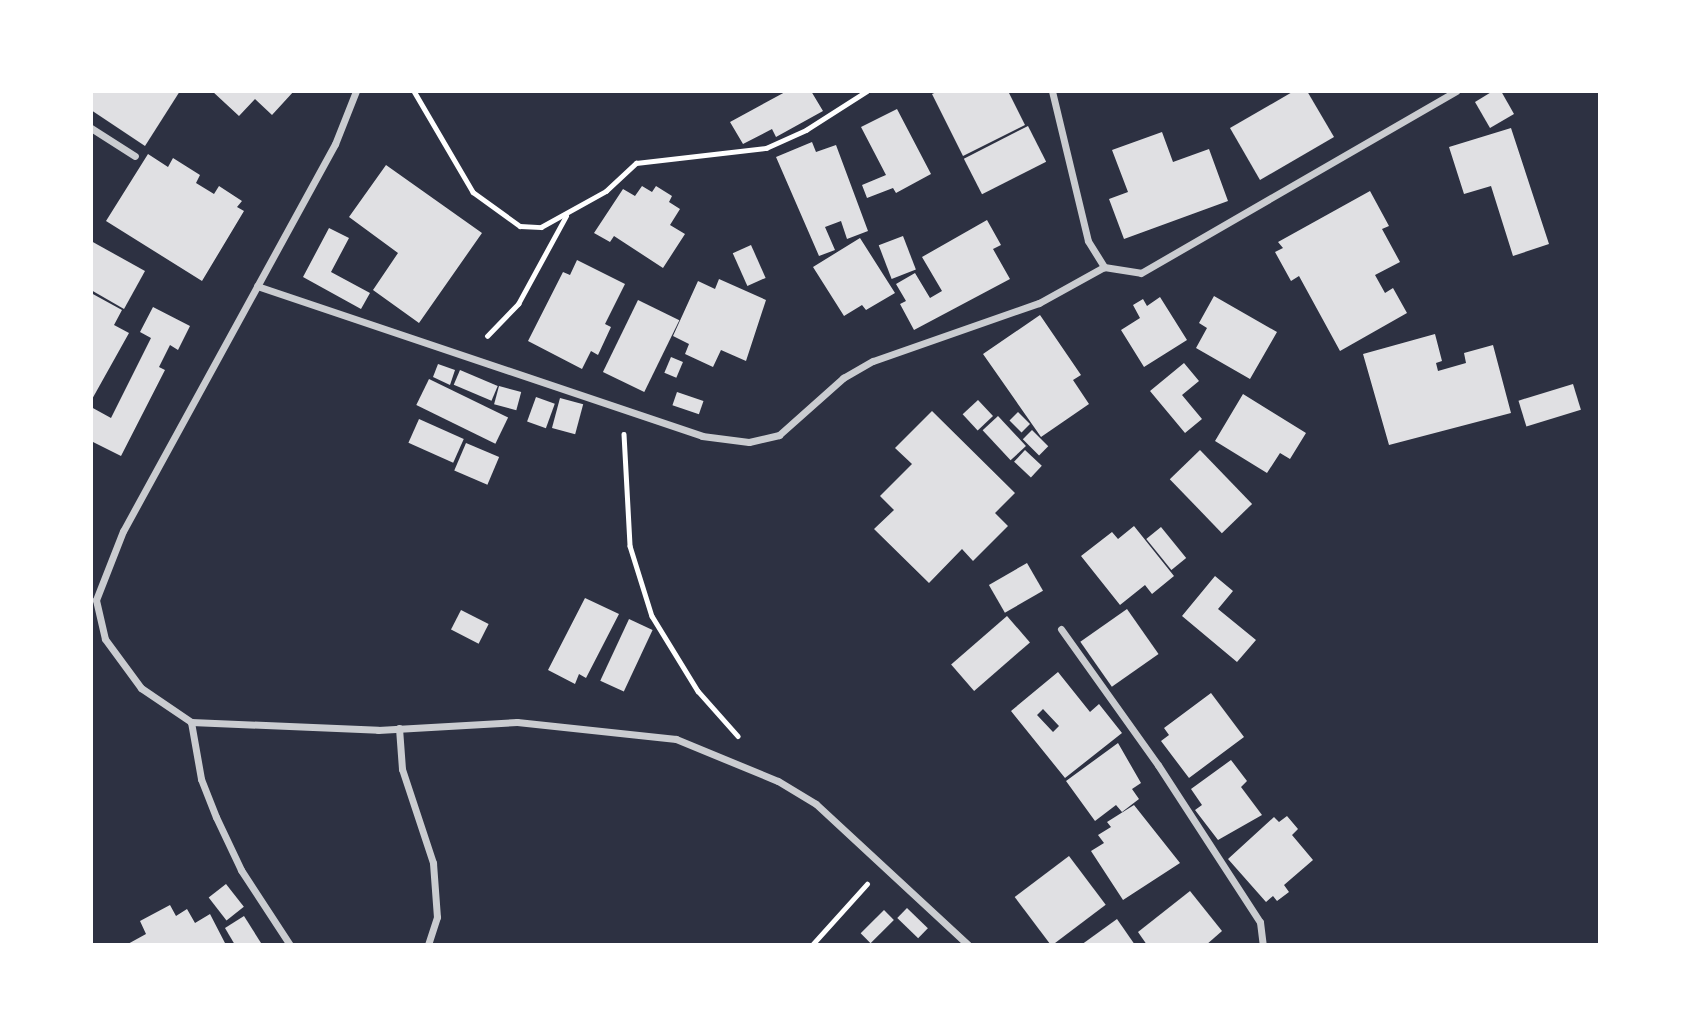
<!DOCTYPE html>
<html>
<head>
<meta charset="utf-8">
<style>
  body { margin:0 }
  #map { position:relative; width:1691px; height:1036px; overflow:hidden; background:#2d3142; font-family:"Exo 2",sans-serif }
  div>[style] { position:absolute }
  [style*='--x'] { left:calc(var(--x)*1px); top:calc(var(--y)*1px); width:calc(var(--w)*1px); rotate:calc(var(--a)*1deg) }
  .building>* { inset:0; background:#e0e0e3; transform-origin:0 0 }
  .path>* { height:4.5px; margin:-2.25px; padding:0 2.25px; transform-origin:2.25px; border-radius:2.25px; background:#fff }
  .minor>* { height:7px; margin:-3.5px; padding:0 3.5px; transform-origin:3.5px; border-radius:3.5px; background:#caccd0 }
  span { translate:-50% -50%; white-space:nowrap; text-align:center; line-height:1.15; -webkit-text-stroke:6px #fff; paint-order:stroke }
  .frame { position:absolute; inset:0; border:93px solid #fff; pointer-events:none }
</style>
</head>
<body>
<div id="map">
  <div class="building">
    <i style="clip-path:polygon(91px 91px,180px 91px,145px 146px,91px 110px)"></i>
    <i style="clip-path:polygon(212px 91px,294px 91px,272px 115px,255px 99px,239px 116px)"></i>
    <i style="clip-path:polygon(787px 91px,811px 91px,823px 111px,776px 137px,772px 129px,743px 144px,730px 122px)"></i>
    <i style="clip-path:polygon(939px 91px,1008px 91px,1025px 125px,963px 156px,932px 94px)"></i>
    <i style="clip-path:polygon(1294px 91px,1307px 91px,1334px 137px,1260px 180px,1230px 128px)"></i>
    <i style="clip-path:polygon(1493px 91px,1501px 91px,1514px 114px,1490px 128px,1475px 102px)"></i>
    <i style="clip-path:polygon(897px 109px,931px 174px,896px 193px,893px 188px,867px 198px,862px 185px,886px 175px,861px 127px)"></i>
    <i style="left:1028px;top:126px;width:40px;height:72px;rotate:63deg"></i>
    <i style="clip-path:polygon(1511px 128px,1549px 244px,1513px 256px,1491px 186px,1464px 194px,1449px 147px)"></i>
    <i style="clip-path:polygon(1162px 132px,1173px 162px,1209px 149px,1228px 201px,1124px 239px,1109px 199px,1128px 192px,1112px 150px)"></i>
    <i style="clip-path:polygon(812px 142px,816px 152px,836px 145px,868px 231px,847px 239px,841px 221px,825px 227px,835px 250px,819px 256px,776px 157px)"></i>
    <i style="clip-path:polygon(148px 154px,168px 167px,173px 158px,200px 175px,196px 183px,214px 194px,219px 186px,242px 201px,237px 207px,244px 211px,202px 281px,106px 221px)"></i>
    <i style="clip-path:polygon(386px 165px,482px 233px,419px 323px,373px 290px,398px 253px,349px 217px)"></i>
    <i style="clip-path:polygon(642px 186px,652px 192px,656px 186px,672px 196px,669px 202px,680px 209px,670px 225px,685px 234px,663px 268px,614px 236px,610px 242px,594px 233px,623px 189px,635px 196px)"></i>
    <i style="clip-path:polygon(1370px 191px,1389px 226px,1382px 229px,1400px 262px,1375px 275px,1385px 293px,1393px 288px,1407px 313px,1340px 351px,1299px 276px,1291px 281px,1275px 252px,1283px 248px,1278px 242px)"></i>
    <i style="clip-path:polygon(987px 220px,1001px 245px,993px 249px,1010px 279px,914px 330px,900px 304px,906px 301px,896px 284px,915px 273px,930px 298px,942px 291px,922px 257px)"></i>
    <i style="clip-path:polygon(329px 228px,349px 238px,331px 272px,370px 293px,361px 309px,303px 277px)"></i>
    <i style="left:903px;top:236px;width:36px;height:26px;rotate:69deg"></i>
    <i style="clip-path:polygon(860px 238px,895px 293px,866px 310px,862px 305px,844px 316px,813px 267px)"></i>
    <i style="clip-path:polygon(91px 241px,145px 271px,124px 309px,91px 290px)"></i>
    <i style="left:751px;top:245px;width:36px;height:20px;rotate:66deg"></i>
    <i style="clip-path:polygon(577px 260px,625px 284px,605px 324px,611px 327px,598px 355px,591px 351px,582px 369px,528px 341px,563px 272px,570px 275px)"></i>
    <i style="clip-path:polygon(719px 279px,766px 300px,746px 361px,721px 350px,713px 367px,685px 354px,689px 344px,673px 336px,698px 281px,715px 289px)"></i>
    <i style="clip-path:polygon(91px 293px,122px 310px,114px 325px,129px 333px,91px 401px)"></i>
    <i style="clip-path:polygon(1214px 296px,1277px 332px,1250px 379px,1196px 348px,1207px 328px,1199px 323px)"></i>
    <i style="clip-path:polygon(1160px 297px,1187px 340px,1144px 367px,1121px 330px,1140px 318px,1133px 305px,1143px 299px,1147px 306px)"></i>
    <i style="left:638px;top:300px;width:46px;height:80px;rotate:26deg"></i>
    <i style="clip-path:polygon(153px 307px,190px 326px,178px 350px,170px 345px,159px 367px,165px 370px,121px 456px,91px 441px,91px 407px,111px 418px,151px 338px,140px 332px)"></i>
    <i style="clip-path:polygon(1040px 315px,1081px 375px,1073px 380px,1089px 404px,1041px 437px,983px 354px)"></i>
    <i style="clip-path:polygon(1435px 334px,1442px 361px,1436px 363px,1438px 371px,1466px 363px,1464px 353px,1493px 345px,1511px 413px,1389px 445px,1363px 354px)"></i>
    <i style="left:671px;top:357px;width:13px;height:17px;rotate:23deg"></i>
    <i style="clip-path:polygon(1184px 363px,1199px 381px,1182px 395px,1202px 419px,1185px 433px,1150px 391px)"></i>
    <i style="clip-path:polygon(438px 364px,455px 370px,450px 385px,433px 377px)"></i>
    <i style="left:460px;top:370px;width:41px;height:16px;rotate:23deg"></i>
    <i style="left:429px;top:379px;width:88px;height:29px;rotate:26deg"></i>
    <i style="left:1573px;top:384px;width:27px;height:57px;rotate:73deg"></i>
    <i style="left:499px;top:386px;width:23px;height:19px;rotate:15deg"></i>
    <i style="left:677px;top:392px;width:28px;height:14px;rotate:19deg"></i>
    <i style="clip-path:polygon(1243px 394px,1306px 433px,1290px 459px,1280px 453px,1267px 473px,1215px 441px)"></i>
    <i style="left:536px;top:397px;width:20px;height:26px;rotate:20deg"></i>
    <i style="left:560px;top:398px;width:24px;height:31px;rotate:15deg"></i>
    <i style="left:978px;top:400px;width:22px;height:21px;rotate:47deg"></i>
    <i style="clip-path:polygon(932px 411px,1015px 493px,995px 513px,1008px 526px,973px 561px,962px 549px,929px 583px,874px 529px,894px 510px,880px 496px,912px 464px,895px 448px)"></i>
    <i style="left:1018px;top:412px;width:17px;height:12px;rotate:45deg"></i>
    <i style="left:998px;top:416px;width:41px;height:21px;rotate:47deg"></i>
    <i style="left:419px;top:419px;width:49px;height:26px;rotate:24deg"></i>
    <i style="left:1032px;top:430px;width:23px;height:13px;rotate:45deg"></i>
    <i style="left:466px;top:443px;width:36px;height:30px;rotate:23deg"></i>
    <i style="left:1025px;top:450px;width:23px;height:16px;rotate:43deg"></i>
    <i style="left:1200px;top:450px;width:75px;height:42px;rotate:46deg"></i>
    <i style="clip-path:polygon(1134px 526px,1174px 576px,1152px 594px,1145px 585px,1120px 605px,1081px 556px,1112px 532px,1118px 539px)"></i>
    <i style="left:1161px;top:527px;width:40px;height:19px;rotate:51deg"></i>
    <i style="left:1027px;top:563px;width:32px;height:44px;rotate:60deg"></i>
    <i style="clip-path:polygon(1215px 576px,1233px 591px,1218px 609px,1256px 640px,1237px 662px,1182px 616px)"></i>
    <i style="clip-path:polygon(585px 598px,619px 614px,586px 678px,579px 674px,575px 684px,548px 670px)"></i>
    <i style="left:1127px;top:609px;width:55px;height:57px;rotate:55deg"></i>
    <i style="left:461px;top:610px;width:31px;height:22px;rotate:27deg"></i>
    <i style="left:1007px;top:616px;width:35px;height:74px;rotate:49deg"></i>
    <i style="left:629px;top:619px;width:26px;height:68px;rotate:25deg"></i>
    <i style="clip-path:polygon(evenodd,1058px 672px,1090px 712px,1099px 704px,1122px 733px,1065px 778px,1011px 711px,1058px 672px,1043px 709px,1059px 726px,1053px 732px,1037px 715px,1043px 709px)"></i>
    <i style="clip-path:polygon(1211px 693px,1244px 737px,1189px 778px,1161px 741px,1169px 735px,1164px 728px)"></i>
    <i style="clip-path:polygon(1118px 743px,1141px 783px,1132px 789px,1139px 799px,1122px 812px,1116px 805px,1095px 821px,1066px 781px)"></i>
    <i style="clip-path:polygon(1231px 760px,1247px 781px,1241px 787px,1262px 815px,1218px 840px,1195px 810px,1202px 805px,1191px 789px)"></i>
    <i style="clip-path:polygon(1134px 805px,1180px 863px,1123px 900px,1091px 851px,1104px 843px,1098px 835px,1111px 827px,1107px 822px)"></i>
    <i style="clip-path:polygon(1287px 816px,1298px 829px,1292px 835px,1313px 860px,1284px 885px,1289px 892px,1277px 901px,1273px 896px,1266px 902px,1228px 859px,1274px 817px,1279px 822px)"></i>
    <i style="left:1069px;top:856px;width:61px;height:68px;rotate:53deg"></i>
    <i style="left:226px;top:884px;width:29px;height:22px;rotate:52deg"></i>
    <i style="clip-path:polygon(1190px 891px,1222px 931px,1206px 945px,1147px 945px,1138px 932px)"></i>
    <i style="clip-path:polygon(170px 905px,176px 916px,187px 909px,195px 923px,210px 914px,226px 945px,126px 945px,146px 934px,140px 921px)"></i>
    <i style="left:907px;top:908px;width:29px;height:14px;rotate:44deg"></i>
    <i style="left:884px;top:910px;width:14px;height:33px;rotate:45deg"></i>
    <i style="clip-path:polygon(244px 916px,261px 943px,258px 945px,235px 945px,225px 928px)"></i>
    <i style="clip-path:polygon(1117px 919px,1135px 945px,1081px 945px)"></i>
  </div>
  <div class="path">
    <i style="--x:414;--y:91;--w:117;--a:59.7"></i>
    <i style="--x:473;--y:192;--w:58;--a:35.9"></i>
    <i style="--x:520;--y:226;--w:21;--a:3"></i>
    <i style="--x:541;--y:227;--w:74;--a:-29"></i>
    <i style="--x:606;--y:191;--w:41;--a:-43"></i>
    <i style="--x:636;--y:163;--w:131;--a:-6.6"></i>
    <i style="--x:766;--y:148;--w:44;--a:-24.2"></i>
    <i style="--x:806;--y:130;--w:72;--a:-32.6"></i>
    <i style="--x:487;--y:336;--w:45;--a:-45.9"></i>
    <i style="--x:518;--y:304;--w:100;--a:-61.4"></i>
    <i style="--x:624;--y:434;--w:112;--a:86.9"></i>
    <i style="--x:630;--y:546;--w:73;--a:72.6"></i>
    <i style="--x:652;--y:616;--w:88;--a:58.5"></i>
    <i style="--x:698;--y:691;--w:60;--a:48.4"></i>
    <i style="--x:812;--y:945;--w:82;--a:-48"></i>
  </div>
  <div class="minor">
    <i style="--x:356;--y:91;--w:57;--a:111.6"></i>
    <i style="--x:335;--y:144;--w:441;--a:118.7"></i>
    <i style="--x:123;--y:531;--w:74;--a:111.4"></i>
    <i style="--x:96;--y:600;--w:40;--a:77"></i>
    <i style="--x:105;--y:639;--w:61;--a:53.7"></i>
    <i style="--x:141;--y:688;--w:60;--a:34.2"></i>
    <i style="--x:191;--y:722;--w:187;--a:2.4"></i>
    <i style="--x:378;--y:730;--w:139;--a:-3.3"></i>
    <i style="--x:517;--y:722;--w:160;--a:6.1"></i>
    <i style="--x:676;--y:739;--w:110;--a:22.4"></i>
    <i style="--x:778;--y:781;--w:44;--a:31.2"></i>
    <i style="--x:816;--y:804;--w:207;--a:42.8"></i>
    <i style="--x:1052;--y:91;--w:154;--a:76.5"></i>
    <i style="--x:1088;--y:241;--w:31;--a:58"></i>
    <i style="--x:1104;--y:267;--w:37;--a:9"></i>
    <i style="--x:1141;--y:273;--w:364;--a:-30"></i>
    <i style="--x:91;--y:128;--w:52;--a:32.5"></i>
    <i style="--x:257;--y:286;--w:470;--a:18.6"></i>
    <i style="--x:702;--y:436;--w:47;--a:7.3"></i>
    <i style="--x:749;--y:442;--w:31;--a:-13"></i>
    <i style="--x:779;--y:435;--w:86;--a:-41.7"></i>
    <i style="--x:843;--y:378;--w:34;--a:-30"></i>
    <i style="--x:873;--y:361;--w:176;--a:-19.3"></i>
    <i style="--x:1039;--y:303;--w:74;--a:-29"></i>
    <i style="--x:1061;--y:629;--w:167;--a:54.5"></i>
    <i style="--x:1158;--y:765;--w:187;--a:57"></i>
    <i style="--x:1260;--y:922;--w:23;--a:83"></i>
    <i style="--x:191;--y:722;--w:58;--a:80"></i>
    <i style="--x:201;--y:779;--w:41;--a:68.5"></i>
    <i style="--x:216;--y:817;--w:59;--a:64.7"></i>
    <i style="--x:241;--y:870;--w:90;--a:56.8"></i>
    <i style="--x:399;--y:728;--w:41;--a:85.8"></i>
    <i style="--x:402;--y:769;--w:99;--a:71.7"></i>
    <i style="--x:433;--y:863;--w:54;--a:85.8"></i>
    <i style="--x:437;--y:917;--w:29;--a:108"></i>
  </div>
  <div class="frame"></div>
</div>
</body>
</html>
